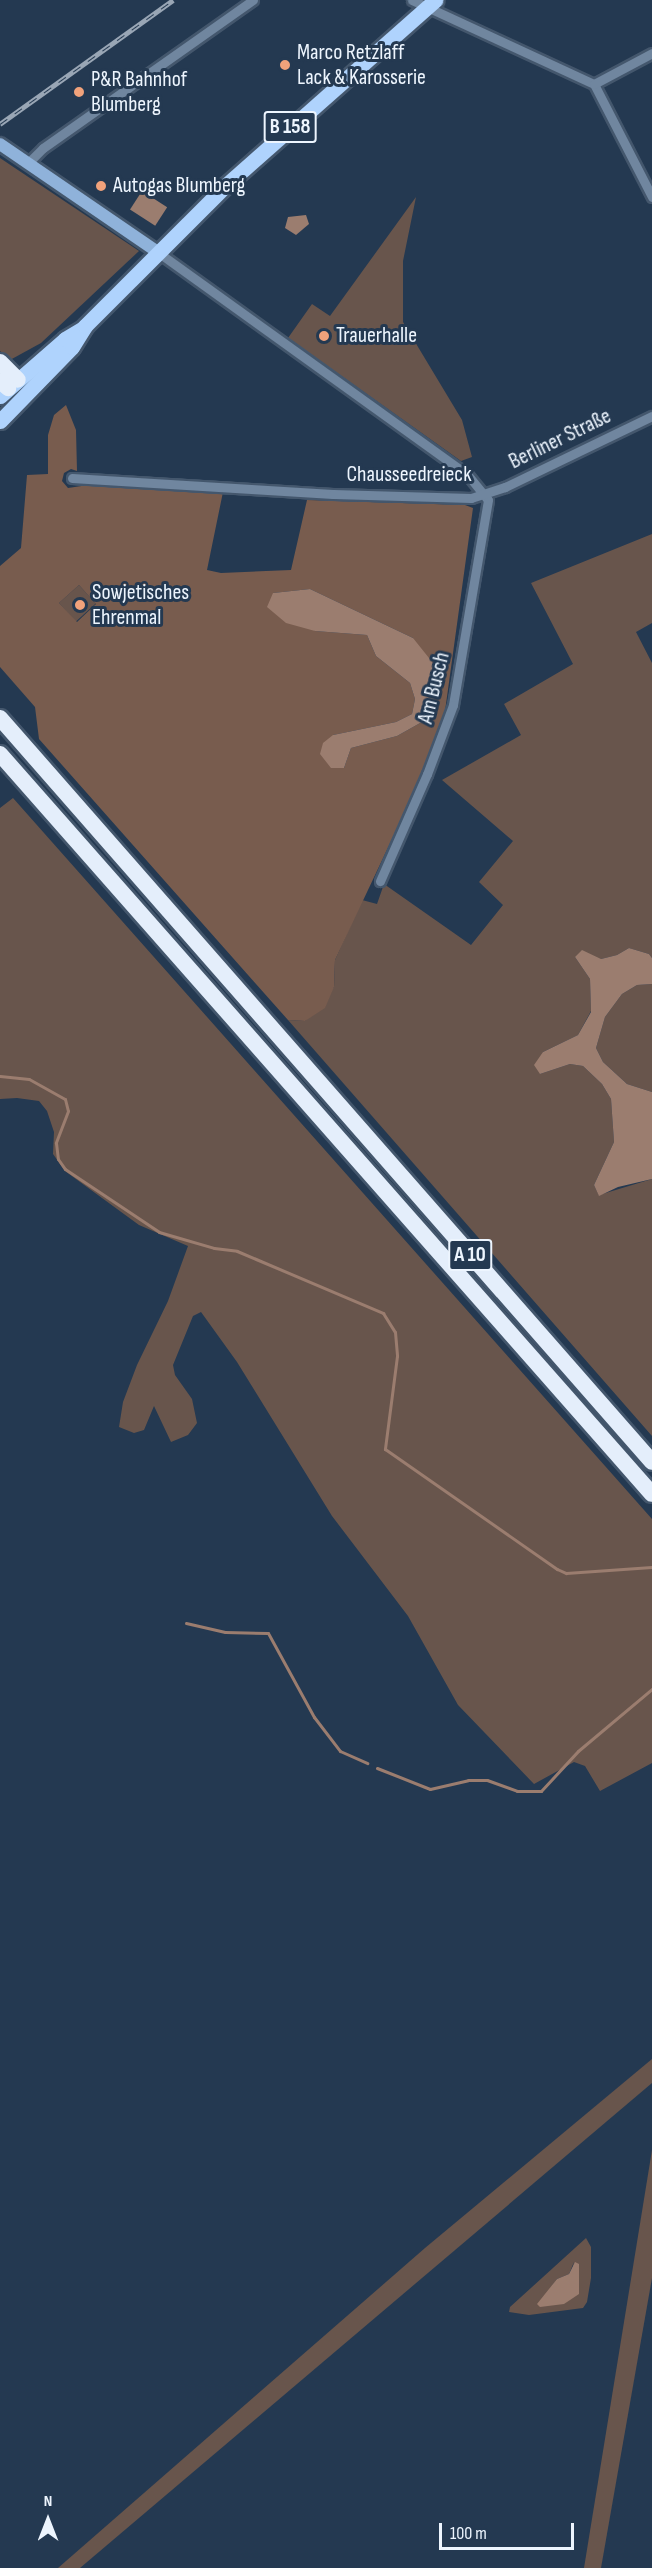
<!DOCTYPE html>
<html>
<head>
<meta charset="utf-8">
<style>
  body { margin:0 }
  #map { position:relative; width:652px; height:2568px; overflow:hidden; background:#243951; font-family:"Sofia Sans Condensed",sans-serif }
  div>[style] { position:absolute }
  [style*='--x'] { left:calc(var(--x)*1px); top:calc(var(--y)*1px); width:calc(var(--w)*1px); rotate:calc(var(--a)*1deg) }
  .green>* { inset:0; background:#68554c; transform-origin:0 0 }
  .forest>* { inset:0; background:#785c4e }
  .water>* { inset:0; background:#9b7d6f; transform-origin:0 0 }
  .stream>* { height:3px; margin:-1.5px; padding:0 1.5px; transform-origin:1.5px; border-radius:1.5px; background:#9b7d6f }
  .roads { filter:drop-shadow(2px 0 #44576d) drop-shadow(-2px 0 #44576d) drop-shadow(0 2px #44576d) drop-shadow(0 -2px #44576d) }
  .street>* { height:9px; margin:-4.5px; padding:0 4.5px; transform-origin:4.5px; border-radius:4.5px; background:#70869f }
  .secondary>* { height:12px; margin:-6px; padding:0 6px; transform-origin:6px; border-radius:6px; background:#8fb2da }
  .primary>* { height:15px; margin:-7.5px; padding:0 7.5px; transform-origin:7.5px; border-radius:7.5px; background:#afd3fd }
  .highway>* { height:16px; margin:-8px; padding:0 8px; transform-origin:8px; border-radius:8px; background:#e4eefb }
  .rail>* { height:5px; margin-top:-2.5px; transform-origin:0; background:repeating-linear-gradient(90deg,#243951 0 9px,#99a6b5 0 18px); box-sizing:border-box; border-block:2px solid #99a6b5 }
  .dots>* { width:16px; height:16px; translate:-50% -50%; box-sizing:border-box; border:3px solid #243951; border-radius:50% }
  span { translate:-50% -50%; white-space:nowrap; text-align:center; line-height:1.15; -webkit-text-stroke:6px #243951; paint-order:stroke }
  .shield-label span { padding:2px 4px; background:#243951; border:2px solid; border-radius:4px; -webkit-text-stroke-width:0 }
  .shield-label { font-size:21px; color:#edf5fe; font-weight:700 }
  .poi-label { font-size:22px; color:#edf5fe }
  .left { translate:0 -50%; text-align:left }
  .street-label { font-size:22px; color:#edf5fe }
  .north { position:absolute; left:18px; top:2490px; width:60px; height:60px; -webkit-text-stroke:4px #243951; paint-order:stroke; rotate:0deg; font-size:16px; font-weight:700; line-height:24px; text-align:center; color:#edf5fe }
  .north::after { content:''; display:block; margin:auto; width:21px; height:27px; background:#edf5fe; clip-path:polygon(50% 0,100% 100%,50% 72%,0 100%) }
  .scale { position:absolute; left:439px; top:2523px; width:135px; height:27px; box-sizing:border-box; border:3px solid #edf5fe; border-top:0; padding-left:8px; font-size:18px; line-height:21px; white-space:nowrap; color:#edf5fe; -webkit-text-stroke:4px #243951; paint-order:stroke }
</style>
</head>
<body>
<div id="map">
  <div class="green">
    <i style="clip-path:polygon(0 158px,139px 251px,41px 343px,10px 360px,0 351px)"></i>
    <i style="clip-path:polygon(416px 197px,403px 261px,403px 322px,462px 420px,472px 457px,461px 461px,288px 338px,312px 304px,330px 316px)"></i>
    <i style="clip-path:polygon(652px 534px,652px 623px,636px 632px,652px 663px,652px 958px,649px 954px,629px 948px,617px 955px,601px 959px,575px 957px,590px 979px,591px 1011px,578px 1035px,543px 1052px,540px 1074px,570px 1064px,583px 1066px,602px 1084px,611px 1099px,614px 1142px,594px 1185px,599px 1195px,652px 1179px,652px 1436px,288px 1020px,305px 1021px,334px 987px,335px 960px,362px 900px,377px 904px,384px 884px,471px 945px,503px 905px,479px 882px,513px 841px,442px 780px,521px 735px,504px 704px,573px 664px,531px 583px)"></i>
    <i style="left:79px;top:585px;width:25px;height:27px;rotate:48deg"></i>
    <i style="clip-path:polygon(13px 798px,652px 1519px,652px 1763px,600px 1791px,585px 1766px,574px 1762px,534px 1784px,458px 1705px,408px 1616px,332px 1516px,237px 1362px,201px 1312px,193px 1316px,173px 1365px,175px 1375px,192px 1399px,197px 1423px,188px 1435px,171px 1442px,154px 1406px,144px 1430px,134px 1433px,119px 1427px,123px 1402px,137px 1365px,168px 1301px,188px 1246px,139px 1225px,65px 1171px,53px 1154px,54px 1132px,47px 1111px,39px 1101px,17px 1098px,0 1099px,0 808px)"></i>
    <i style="clip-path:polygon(652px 984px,652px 1092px,627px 1084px,603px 1062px,596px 1048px,605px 1017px,622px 994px,637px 985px)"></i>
    <i style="clip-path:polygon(652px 2059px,652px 2083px,80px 2568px,58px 2568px,425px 2248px)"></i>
    <i style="clip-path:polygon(652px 2150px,652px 2278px,601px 2568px,584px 2568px)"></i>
    <i style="clip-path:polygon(evenodd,586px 2238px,591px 2247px,591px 2278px,587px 2302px,583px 2308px,529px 2315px,509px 2312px,510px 2307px,586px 2238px,574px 2262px,564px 2304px,549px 2290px,557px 2279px,569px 2274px,574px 2262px)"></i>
  </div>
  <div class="forest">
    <i style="clip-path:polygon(evenodd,66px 405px,76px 430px,77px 471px,71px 469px,64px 473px,62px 481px,68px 488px,95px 484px,223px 492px,207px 570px,221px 573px,291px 570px,307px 500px,465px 505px,473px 508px,442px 733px,335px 960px,334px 987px,325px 1008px,305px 1021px,288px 1020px,39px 739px,35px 707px,0 667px,0 566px,21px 548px,27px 475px,48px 474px,48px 435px,54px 415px,66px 405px,79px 585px,96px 604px,77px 622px,59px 603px,79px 585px,66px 405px,310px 589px,413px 638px,429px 718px,397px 736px,351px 748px,344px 768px,333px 735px,396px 722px,412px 714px,415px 699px,410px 683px,376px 656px,367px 635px,315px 631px,273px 593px,310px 589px)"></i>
  </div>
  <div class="water">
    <i style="left:142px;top:191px;width:30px;height:22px;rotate:33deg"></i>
    <i style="clip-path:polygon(306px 215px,309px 224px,296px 235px,285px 228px,288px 217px)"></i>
    <i style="clip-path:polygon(310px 589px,413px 638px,433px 663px,439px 683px,429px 718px,397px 736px,351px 748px,344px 768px,331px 768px,320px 754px,323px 743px,333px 735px,396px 722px,412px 714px,415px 699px,410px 683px,376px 656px,367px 635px,315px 631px,286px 623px,267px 607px,273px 593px)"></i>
    <i style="clip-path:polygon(629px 948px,649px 954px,652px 958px,652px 984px,637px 985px,622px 994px,605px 1017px,596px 1048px,603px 1062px,627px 1084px,652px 1092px,652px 1179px,618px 1187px,599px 1196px,594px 1185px,614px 1142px,611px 1099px,602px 1084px,583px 1066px,570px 1064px,540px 1074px,534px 1065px,543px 1052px,578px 1035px,591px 1012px,590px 979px,575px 957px,582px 950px,601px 959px,617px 955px)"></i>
    <i style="clip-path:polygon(575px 2262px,579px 2264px,579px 2294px,564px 2304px,540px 2307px,537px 2304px,557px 2279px,569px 2274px)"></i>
  </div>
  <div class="stream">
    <i style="--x:0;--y:1076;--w:29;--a:6"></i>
    <i style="--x:29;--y:1079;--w:41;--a:29.1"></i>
    <i style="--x:65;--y:1099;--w:12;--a:76"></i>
    <i style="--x:68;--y:1111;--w:34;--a:111"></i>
    <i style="--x:56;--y:1143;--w:16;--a:83"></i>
    <i style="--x:58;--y:1159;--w:12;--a:55"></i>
    <i style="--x:65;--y:1169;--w:113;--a:33.8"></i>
    <i style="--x:159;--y:1232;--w:57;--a:16.2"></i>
    <i style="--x:214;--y:1248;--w:23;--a:7"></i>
    <i style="--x:237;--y:1251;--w:159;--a:23"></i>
    <i style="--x:383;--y:1313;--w:22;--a:58"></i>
    <i style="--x:395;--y:1332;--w:24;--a:85"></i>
    <i style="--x:397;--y:1356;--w:94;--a:97.4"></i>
    <i style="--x:385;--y:1449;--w:210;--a:34.9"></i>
    <i style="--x:557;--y:1569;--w:10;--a:24"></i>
    <i style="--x:566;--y:1573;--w:86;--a:-4"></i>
    <i style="--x:186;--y:1623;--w:40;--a:13"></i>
    <i style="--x:225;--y:1632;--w:43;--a:1.3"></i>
    <i style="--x:268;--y:1633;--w:96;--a:61.3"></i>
    <i style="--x:314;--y:1717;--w:43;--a:52.6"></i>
    <i style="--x:340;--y:1751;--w:30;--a:24"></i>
    <i style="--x:377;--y:1768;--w:57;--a:21.6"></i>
    <i style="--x:430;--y:1789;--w:39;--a:-13"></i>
    <i style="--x:468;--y:1780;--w:19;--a:0"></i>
    <i style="--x:487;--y:1780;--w:32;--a:20"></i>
    <i style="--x:517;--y:1791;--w:24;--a:0"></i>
    <i style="--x:541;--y:1791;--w:54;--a:-47.2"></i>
    <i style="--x:578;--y:1751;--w:97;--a:-40"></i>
  </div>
  <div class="roads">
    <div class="street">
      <i style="--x:412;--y:0;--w:200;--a:24.8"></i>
      <i style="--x:594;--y:84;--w:127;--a:62.8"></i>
      <i style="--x:594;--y:84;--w:66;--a:-28.1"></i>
      <i style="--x:28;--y:163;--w:21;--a:-45"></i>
      <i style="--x:43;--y:148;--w:257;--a:-35.2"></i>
      <i style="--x:159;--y:253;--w:379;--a:35.7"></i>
      <i style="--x:467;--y:474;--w:33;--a:51"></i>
      <i style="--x:488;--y:500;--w:208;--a:99.7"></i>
      <i style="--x:453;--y:705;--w:74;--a:110.6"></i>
      <i style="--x:427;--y:774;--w:117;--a:113.7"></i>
      <i style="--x:72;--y:478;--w:261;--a:3.5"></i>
      <i style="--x:333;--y:494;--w:138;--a:1.7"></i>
      <i style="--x:471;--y:498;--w:36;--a:-18"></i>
      <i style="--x:505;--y:487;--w:163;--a:-25.8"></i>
    </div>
    <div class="secondary">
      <i style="--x:0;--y:144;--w:193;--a:34.4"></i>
    </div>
    <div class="primary">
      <i style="--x:0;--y:396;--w:86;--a:-41.2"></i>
      <i style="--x:65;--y:339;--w:21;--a:-31"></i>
      <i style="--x:0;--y:421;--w:103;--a:-45.8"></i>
      <i style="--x:72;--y:347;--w:25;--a:-58"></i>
      <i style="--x:85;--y:326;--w:198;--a:-45"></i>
      <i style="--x:225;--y:186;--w:281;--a:-41.5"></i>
    </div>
    <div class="highway">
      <i style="--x:0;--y:362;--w:25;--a:45"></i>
      <i style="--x:0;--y:381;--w:11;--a:41"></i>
      <i style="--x:0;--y:718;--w:989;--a:48.77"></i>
      <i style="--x:0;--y:754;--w:986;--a:48.62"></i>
    </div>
  </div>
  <div class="rail">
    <i style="--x:0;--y:124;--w:213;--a:-35.6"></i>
  </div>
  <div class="dots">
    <i style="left:285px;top:65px;background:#f1a27b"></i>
    <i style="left:79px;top:92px;background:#f1a27b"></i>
    <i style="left:101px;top:186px;background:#f1a27b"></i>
    <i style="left:324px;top:336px;background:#f1a27b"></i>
    <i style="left:80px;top:605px;background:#f1a27b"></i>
  </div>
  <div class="shield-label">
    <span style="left:290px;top:127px">B 158</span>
    <span style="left:470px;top:1255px">A 10</span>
  </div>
  <div class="poi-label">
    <span class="left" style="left:297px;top:65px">Marco Retzlaff<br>Lack &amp; Karosserie</span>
    <span class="left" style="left:91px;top:92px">P&amp;R Bahnhof<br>Blumberg</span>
    <span class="left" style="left:113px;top:186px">Autogas Blumberg</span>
    <span class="left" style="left:336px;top:336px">Trauerhalle</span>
    <span class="left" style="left:92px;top:605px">Sowjetisches<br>Ehrenmal</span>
  </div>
  <div class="street-label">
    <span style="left:560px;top:439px;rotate:-26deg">Berliner Straße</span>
    <span style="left:409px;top:475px">Chausseedreieck</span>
    <span style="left:434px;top:688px;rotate:-76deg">Am Busch</span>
  </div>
  <div class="north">N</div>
  <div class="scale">100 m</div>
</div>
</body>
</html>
